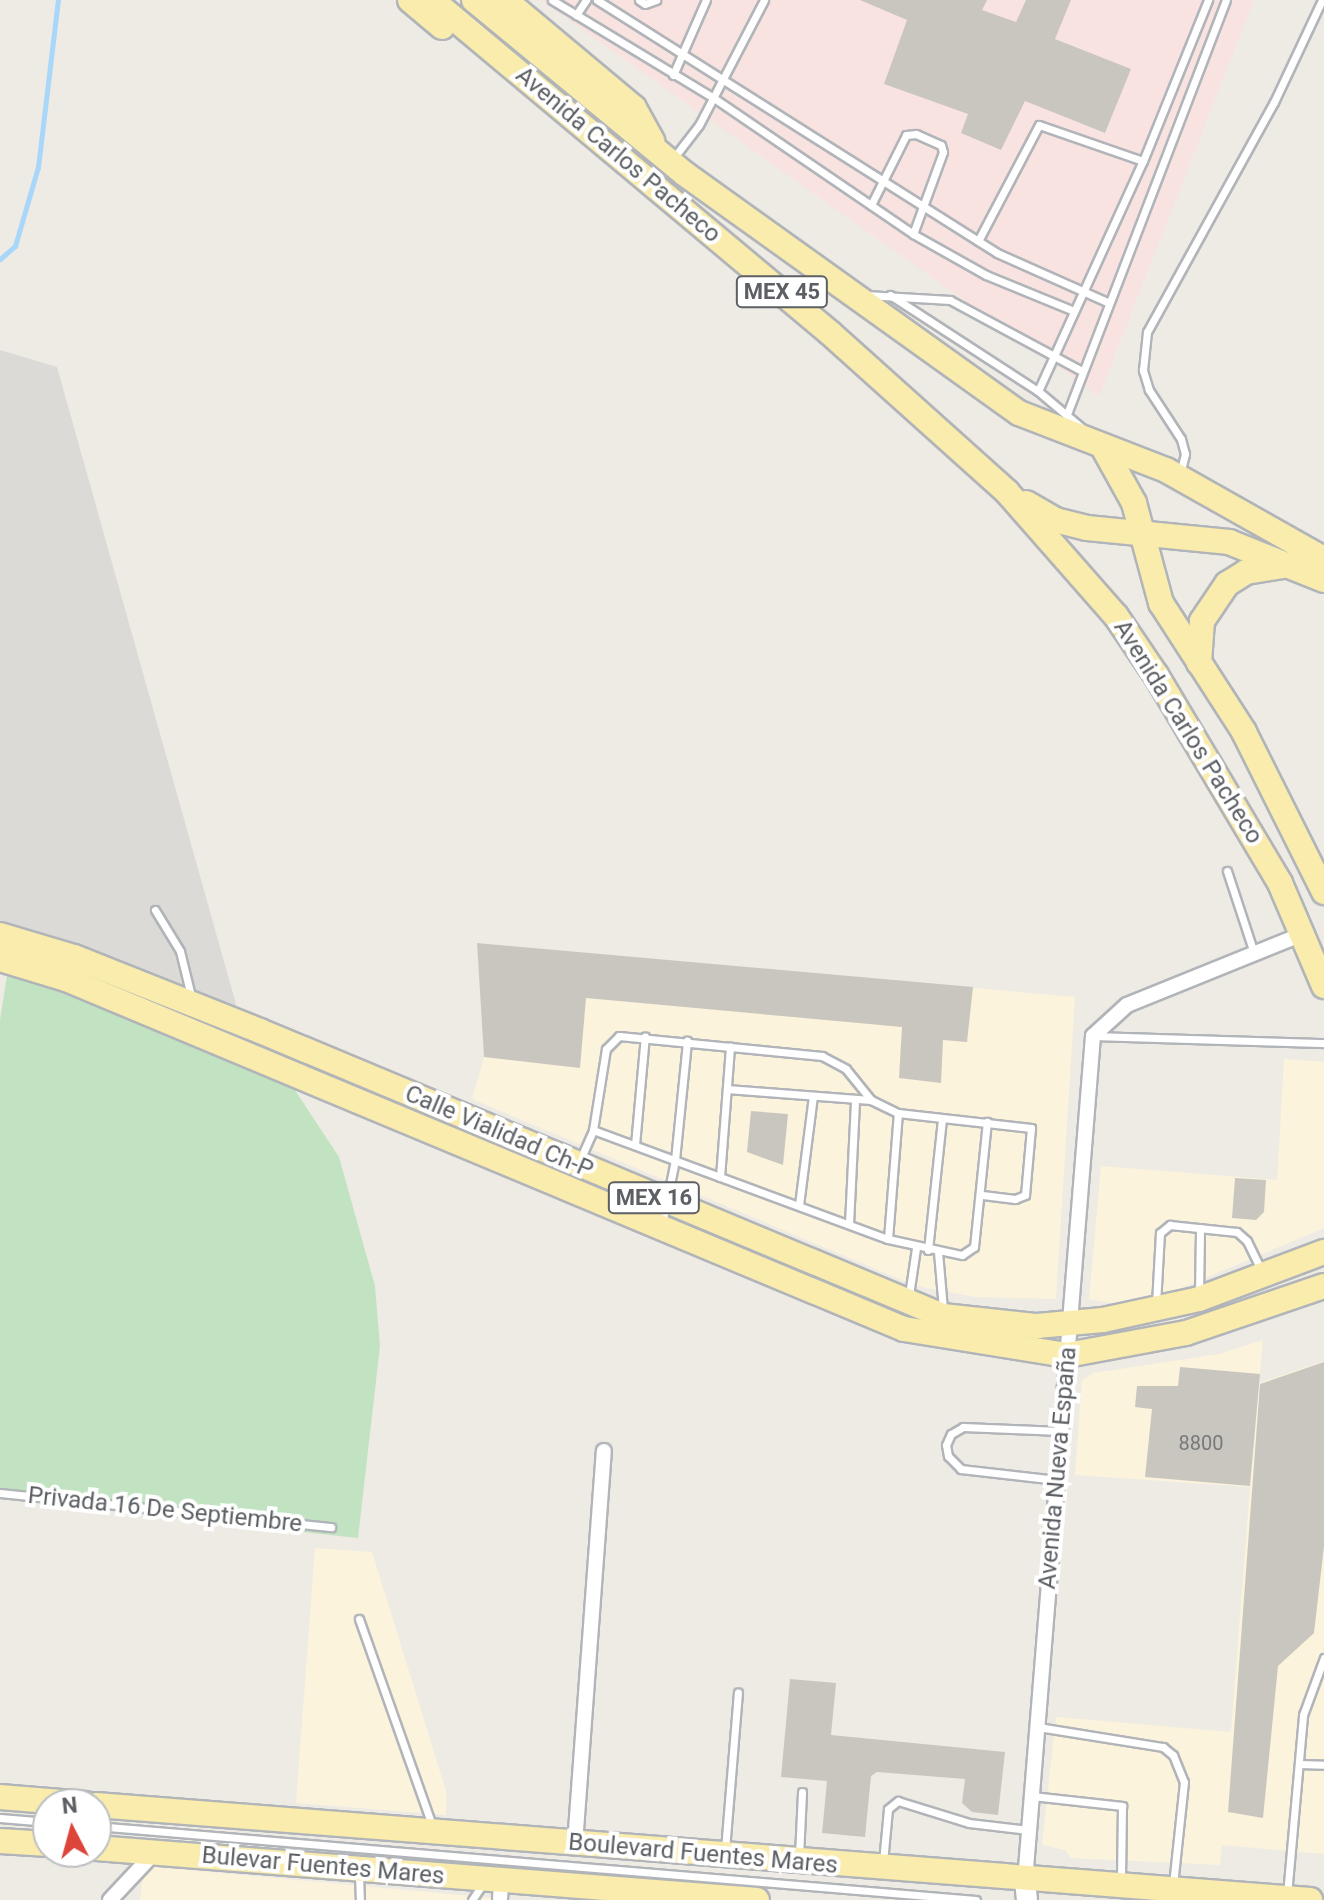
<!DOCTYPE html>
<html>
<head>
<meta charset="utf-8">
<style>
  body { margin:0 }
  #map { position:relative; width:1324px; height:1900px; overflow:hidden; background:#edebe4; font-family:Roboto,sans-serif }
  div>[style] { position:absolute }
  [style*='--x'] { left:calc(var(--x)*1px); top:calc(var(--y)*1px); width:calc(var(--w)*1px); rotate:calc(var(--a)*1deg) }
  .commercial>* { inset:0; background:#fbf3db }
  .industrial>* { inset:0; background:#dcdad6 }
  .medical>* { inset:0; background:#f9e3e1 }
  .green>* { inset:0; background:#c2e3c2 }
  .stream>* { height:5px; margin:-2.5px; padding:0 2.5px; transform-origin:2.5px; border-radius:2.5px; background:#a8d7f9 }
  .building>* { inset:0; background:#c9c6c0 }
  .roads { filter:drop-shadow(2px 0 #b1b4b8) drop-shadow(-2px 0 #b1b4b8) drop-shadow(0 2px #b1b4b8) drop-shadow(0 -2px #b1b4b8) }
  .lane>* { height:7px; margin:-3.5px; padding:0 3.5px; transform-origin:3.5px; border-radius:3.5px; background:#fff }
  .street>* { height:14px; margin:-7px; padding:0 7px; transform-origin:7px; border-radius:7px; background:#fff }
  .secondary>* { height:20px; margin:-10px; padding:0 10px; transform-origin:10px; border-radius:10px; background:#fff }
  .primary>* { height:24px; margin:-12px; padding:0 12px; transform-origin:12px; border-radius:12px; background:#f9ecad }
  span { translate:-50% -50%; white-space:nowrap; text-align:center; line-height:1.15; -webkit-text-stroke:8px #fff; paint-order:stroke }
  .number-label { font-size:20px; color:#77797a }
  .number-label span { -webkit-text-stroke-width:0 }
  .shield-label span { padding:2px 6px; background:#fff; border:2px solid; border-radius:6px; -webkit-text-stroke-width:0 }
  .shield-label { font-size:22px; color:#5c5f63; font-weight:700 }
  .street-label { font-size:24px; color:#5c5f63 }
  .north { position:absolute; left:32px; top:1788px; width:80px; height:80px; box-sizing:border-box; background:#fff; border:2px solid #bebfc1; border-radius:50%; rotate:354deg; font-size:22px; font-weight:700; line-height:32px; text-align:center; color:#5c5f63 }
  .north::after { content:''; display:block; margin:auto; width:28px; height:36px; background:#dd443a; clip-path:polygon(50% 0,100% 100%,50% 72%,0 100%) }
</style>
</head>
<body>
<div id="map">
  <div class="commercial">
    <i style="clip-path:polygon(477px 943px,1075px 997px,1056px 1299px,975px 1297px,916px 1286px,472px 1099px,484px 1057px)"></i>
    <i style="clip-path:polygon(1284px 1059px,1324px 1062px,1324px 1228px,1177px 1290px,1122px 1305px,1089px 1299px,1101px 1166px,1277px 1180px)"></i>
    <i style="clip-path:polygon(1263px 1340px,1259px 1383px,1324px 1361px,1324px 1854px,1222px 1845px,1220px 1865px,1071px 1858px,1065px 1850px,1042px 1845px,1056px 1717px,1231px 1732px,1250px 1487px,1075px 1475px,1082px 1380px,1093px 1373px,1219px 1354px)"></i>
    <i style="clip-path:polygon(315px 1548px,372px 1552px,446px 1791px,446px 1815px,296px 1803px)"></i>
    <i style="clip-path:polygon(144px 1866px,515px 1900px,140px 1900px)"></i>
  </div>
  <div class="industrial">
    <i style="clip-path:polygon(0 350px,57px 367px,241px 1022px,0 930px)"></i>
  </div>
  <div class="medical">
    <i style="clip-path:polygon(541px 0,1254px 0,1099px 396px)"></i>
  </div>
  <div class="green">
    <i style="clip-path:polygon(9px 963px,281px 1069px,339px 1157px,375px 1286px,380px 1346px,358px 1538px,0 1499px,0 1020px)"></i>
  </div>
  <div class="stream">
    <i style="--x:0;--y:259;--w:20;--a:-41"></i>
    <i style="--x:15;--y:246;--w:82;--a:-73.8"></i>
    <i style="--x:38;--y:167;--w:168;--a:-83.2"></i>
  </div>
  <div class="building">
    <i style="clip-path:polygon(860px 0,987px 0,982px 10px,1016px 22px,1026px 0,1071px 0,1055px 39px,1131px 69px,1105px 133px,1025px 101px,1001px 150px,961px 133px,968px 114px,884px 84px,907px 20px)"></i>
    <i style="clip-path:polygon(477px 943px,973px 987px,967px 1042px,943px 1040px,941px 1083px,899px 1078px,902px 1027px,586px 998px,580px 1068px,484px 1057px)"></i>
    <i style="clip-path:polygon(751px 1111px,788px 1114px,783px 1165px,747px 1152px)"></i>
    <i style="clip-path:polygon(1235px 1178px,1266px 1180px,1264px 1212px,1256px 1220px,1232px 1218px)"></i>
    <i style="clip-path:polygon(1324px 1362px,1324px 1546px,1314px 1633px,1278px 1666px,1263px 1818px,1228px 1812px,1260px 1384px)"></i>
    <i style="clip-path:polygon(1180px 1367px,1260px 1374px,1250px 1486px,1145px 1477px,1152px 1409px,1135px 1407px,1137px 1386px,1178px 1386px)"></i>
    <i style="clip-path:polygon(790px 1679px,836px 1683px,831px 1735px,1005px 1752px,998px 1815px,972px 1812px,962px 1803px,965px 1779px,877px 1772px,871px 1776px,865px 1837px,822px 1833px,827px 1781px,781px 1777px)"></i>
  </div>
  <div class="roads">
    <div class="lane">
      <i style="--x:552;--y:0;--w:189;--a:31.2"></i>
      <i style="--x:714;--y:98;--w:241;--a:34.3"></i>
      <i style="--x:913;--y:234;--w:84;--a:29.3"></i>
      <i style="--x:986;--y:275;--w:95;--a:22.2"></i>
      <i style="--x:597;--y:0;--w:473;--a:32.3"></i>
      <i style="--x:997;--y:253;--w:120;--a:24"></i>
      <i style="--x:639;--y:0;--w:7;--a:34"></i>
      <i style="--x:645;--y:4;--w:12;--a:-20"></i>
      <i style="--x:576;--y:15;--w:18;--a:-56"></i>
      <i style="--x:673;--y:75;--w:82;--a:-66.3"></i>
      <i style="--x:672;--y:160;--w:44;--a:-52.4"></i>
      <i style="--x:699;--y:125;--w:141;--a:-62.5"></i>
      <i style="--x:871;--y:205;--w:78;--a:-63.4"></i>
      <i style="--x:906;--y:135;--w:10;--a:-6"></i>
      <i style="--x:916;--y:134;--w:27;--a:24"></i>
      <i style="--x:941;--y:145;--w:7;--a:74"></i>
      <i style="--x:943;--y:152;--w:87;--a:110.1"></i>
      <i style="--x:978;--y:241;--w:131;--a:-62.3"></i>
      <i style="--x:1039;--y:125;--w:110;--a:19.1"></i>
      <i style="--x:866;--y:295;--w:84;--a:3.4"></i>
      <i style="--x:950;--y:300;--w:150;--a:28.3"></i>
      <i style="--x:890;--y:295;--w:176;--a:33"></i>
      <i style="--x:1038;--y:391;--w:57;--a:40.1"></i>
      <i style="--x:1038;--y:391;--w:253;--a:-65.5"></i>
      <i style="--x:1143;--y:161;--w:174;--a:-68"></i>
      <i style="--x:1067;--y:414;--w:443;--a:-69"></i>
      <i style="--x:1180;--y:474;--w:21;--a:-76"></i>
      <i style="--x:1185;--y:454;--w:16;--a:-105"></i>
      <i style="--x:1181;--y:439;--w:59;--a:-123.1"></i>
      <i style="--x:1149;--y:390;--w:21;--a:-107"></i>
      <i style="--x:1143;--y:370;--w:38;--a:-84"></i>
      <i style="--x:1147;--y:332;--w:263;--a:-61.1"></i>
      <i style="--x:1274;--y:102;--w:113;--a:-64.8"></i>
      <i style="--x:1227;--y:871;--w:86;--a:71.8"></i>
      <i style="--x:155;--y:910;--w:48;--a:58.6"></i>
      <i style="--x:180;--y:951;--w:46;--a:76.3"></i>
      <i style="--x:1096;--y:1036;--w:228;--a:1.8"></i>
      <i style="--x:727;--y:1089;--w:144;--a:4.4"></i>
      <i style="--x:593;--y:1130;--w:82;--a:-80.9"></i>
      <i style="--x:606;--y:1049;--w:18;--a:-45"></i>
      <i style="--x:619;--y:1036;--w:204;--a:5.6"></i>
      <i style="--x:822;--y:1056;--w:27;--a:28"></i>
      <i style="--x:846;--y:1069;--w:40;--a:51"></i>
      <i style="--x:871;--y:1100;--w:30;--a:26"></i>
      <i style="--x:898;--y:1113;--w:134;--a:6.4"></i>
      <i style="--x:1031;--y:1128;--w:67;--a:95.1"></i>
      <i style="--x:1025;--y:1195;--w:11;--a:158"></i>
      <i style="--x:1015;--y:1199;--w:35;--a:-173"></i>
      <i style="--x:635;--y:1145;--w:109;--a:-84.8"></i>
      <i style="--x:579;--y:1162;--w:35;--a:-66"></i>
      <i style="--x:593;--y:1130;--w:314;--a:20.3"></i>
      <i style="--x:888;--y:1239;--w:76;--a:12.2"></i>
      <i style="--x:962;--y:1255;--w:14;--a:-34"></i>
      <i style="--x:974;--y:1247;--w:126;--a:-84.1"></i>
      <i style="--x:720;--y:1177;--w:131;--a:-85.6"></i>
      <i style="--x:799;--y:1205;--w:110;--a:-82.7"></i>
      <i style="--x:662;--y:1224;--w:65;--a:-78.5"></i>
      <i style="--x:675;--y:1160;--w:120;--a:-84.2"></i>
      <i style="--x:849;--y:1224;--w:124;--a:-87.2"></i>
      <i style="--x:888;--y:1239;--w:126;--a:-85.5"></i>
      <i style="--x:928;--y:1250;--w:132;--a:-83.9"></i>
      <i style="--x:938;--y:1252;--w:57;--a:85"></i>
      <i style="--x:1199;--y:1294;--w:66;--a:-89.1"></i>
      <i style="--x:909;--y:1295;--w:48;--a:-81.5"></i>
      <i style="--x:1156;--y:1304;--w:71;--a:-86.8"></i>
      <i style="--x:1160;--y:1233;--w:13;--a:-39"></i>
      <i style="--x:1170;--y:1225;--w:67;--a:6"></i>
      <i style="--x:1237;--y:1232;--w:13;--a:42"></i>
      <i style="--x:1247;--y:1241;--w:34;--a:64"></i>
      <i style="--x:1057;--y:1480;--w:97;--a:-173.5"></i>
      <i style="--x:961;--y:1469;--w:18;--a:-135"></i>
      <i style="--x:948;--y:1456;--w:11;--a:-100"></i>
      <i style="--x:946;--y:1445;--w:12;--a:-66"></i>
      <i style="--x:951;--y:1434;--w:14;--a:-30"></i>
      <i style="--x:963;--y:1427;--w:98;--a:2.3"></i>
      <i style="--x:0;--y:1493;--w:333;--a:5.9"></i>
      <i style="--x:359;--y:1619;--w:222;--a:70.5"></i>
      <i style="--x:1038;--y:1727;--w:127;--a:9.1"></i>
      <i style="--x:1163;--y:1747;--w:13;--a:39"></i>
      <i style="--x:1173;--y:1755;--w:29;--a:68"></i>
      <i style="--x:1184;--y:1782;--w:104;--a:96.1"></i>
      <i style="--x:1299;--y:1764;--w:25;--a:2"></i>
      <i style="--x:1032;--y:1796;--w:91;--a:6.3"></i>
      <i style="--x:1122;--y:1806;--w:73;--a:90.8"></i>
      <i style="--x:0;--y:1818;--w:48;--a:4.8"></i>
      <i style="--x:96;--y:1826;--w:883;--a:4.81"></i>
      <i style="--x:725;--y:1850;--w:158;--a:-85.3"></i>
      <i style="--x:799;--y:1856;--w:64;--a:-87.3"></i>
      <i style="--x:883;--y:1862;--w:53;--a:-84.6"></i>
      <i style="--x:888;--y:1809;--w:13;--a:-39"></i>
      <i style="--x:898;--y:1801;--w:74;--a:17.2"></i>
      <i style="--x:969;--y:1823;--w:60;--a:6.7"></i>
      <i style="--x:359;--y:1874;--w:26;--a:88"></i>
      <i style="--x:1287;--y:1895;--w:181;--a:-84.9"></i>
      <i style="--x:1303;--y:1715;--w:61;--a:-69.8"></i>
      <i style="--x:472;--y:1900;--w:18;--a:-56"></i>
    </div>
    <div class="street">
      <i style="--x:575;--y:1844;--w:394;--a:-85.8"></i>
      <i style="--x:1025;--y:1881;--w:848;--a:-85.4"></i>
      <i style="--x:1093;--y:1036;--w:46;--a:-42.4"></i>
      <i style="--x:1127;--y:1005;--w:192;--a:-22"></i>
      <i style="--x:110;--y:1900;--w:67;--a:-46.8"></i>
      <i style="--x:500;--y:1900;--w:17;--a:-87"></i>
    </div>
    <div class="secondary">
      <i style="--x:1025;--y:1881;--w:19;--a:84"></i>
    </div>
    <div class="primary">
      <i style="--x:410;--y:0;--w:42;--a:40.2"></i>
      <i style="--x:432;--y:0;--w:519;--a:39.92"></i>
      <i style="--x:830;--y:333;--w:238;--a:41.9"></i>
      <i style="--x:1007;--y:492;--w:165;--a:48.7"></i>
      <i style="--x:1116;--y:616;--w:71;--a:55.9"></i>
      <i style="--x:1156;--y:675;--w:242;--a:59.2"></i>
      <i style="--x:1280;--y:883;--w:112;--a:66.9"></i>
      <i style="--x:474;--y:0;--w:273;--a:39.5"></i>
      <i style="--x:685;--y:174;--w:411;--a:35.6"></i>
      <i style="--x:1019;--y:413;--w:158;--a:21.2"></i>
      <i style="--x:1166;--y:470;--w:181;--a:29.4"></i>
      <i style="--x:505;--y:0;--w:168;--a:39.9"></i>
      <i style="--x:634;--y:108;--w:38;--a:61"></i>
      <i style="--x:1104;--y:449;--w:62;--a:60.9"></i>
      <i style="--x:1134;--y:503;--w:104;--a:74.9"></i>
      <i style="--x:1161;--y:603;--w:153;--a:57.2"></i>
      <i style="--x:1244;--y:732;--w:179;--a:63.4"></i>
      <i style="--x:1026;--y:503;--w:34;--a:30"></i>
      <i style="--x:1055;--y:520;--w:33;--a:14"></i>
      <i style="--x:1087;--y:528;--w:143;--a:5.6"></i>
      <i style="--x:1229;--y:542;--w:102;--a:21.8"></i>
      <i style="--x:1199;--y:663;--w:42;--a:-85.9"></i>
      <i style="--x:1202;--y:621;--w:45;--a:-56"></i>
      <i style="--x:1227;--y:584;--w:22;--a:-32"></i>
      <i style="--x:1246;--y:572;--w:44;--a:-9.2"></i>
      <i style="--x:0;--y:935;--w:77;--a:16.6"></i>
      <i style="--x:74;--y:957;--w:200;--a:21.7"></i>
      <i style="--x:260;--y:1031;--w:740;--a:22.65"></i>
      <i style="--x:943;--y:1316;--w:95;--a:6.1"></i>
      <i style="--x:1037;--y:1326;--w:66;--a:-5.2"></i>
      <i style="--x:1103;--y:1320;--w:98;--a:-12.3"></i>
      <i style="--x:1199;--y:1299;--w:134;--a:-20.6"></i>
      <i style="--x:0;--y:959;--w:69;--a:16.9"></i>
      <i style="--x:66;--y:979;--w:908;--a:22.67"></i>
      <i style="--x:904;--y:1329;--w:165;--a:9.1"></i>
      <i style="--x:1067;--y:1355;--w:121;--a:-10.5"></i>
      <i style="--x:1186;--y:1333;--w:146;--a:-18.8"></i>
      <i style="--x:0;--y:1797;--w:86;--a:4.7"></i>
      <i style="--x:96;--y:1805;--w:1218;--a:4.47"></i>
      <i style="--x:0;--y:1841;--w:48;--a:3.6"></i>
      <i style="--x:96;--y:1848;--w:663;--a:4.5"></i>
    </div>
  </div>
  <div class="number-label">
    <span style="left:1201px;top:1443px">8800</span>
  </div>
  <div class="shield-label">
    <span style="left:782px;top:292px">MEX 45</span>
    <span style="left:654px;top:1198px">MEX 16</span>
  </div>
  <div class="street-label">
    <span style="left:618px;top:155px;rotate:40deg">Avenida Carlos Pacheco</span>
    <span style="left:1188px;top:732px;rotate:58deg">Avenida Carlos Pacheco</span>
    <span style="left:499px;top:1132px;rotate:23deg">Calle Vialidad Ch-P</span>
    <span style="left:1058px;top:1468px;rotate:-85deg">Avenida Nueva España</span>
    <span style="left:165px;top:1510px;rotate:6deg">Privada 16 De Septiembre</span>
    <span style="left:703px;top:1854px;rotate:5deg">Boulevard Fuentes Mares</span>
    <span style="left:323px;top:1866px;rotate:5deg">Bulevar Fuentes Mares</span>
  </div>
  <div class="north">N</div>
</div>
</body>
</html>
